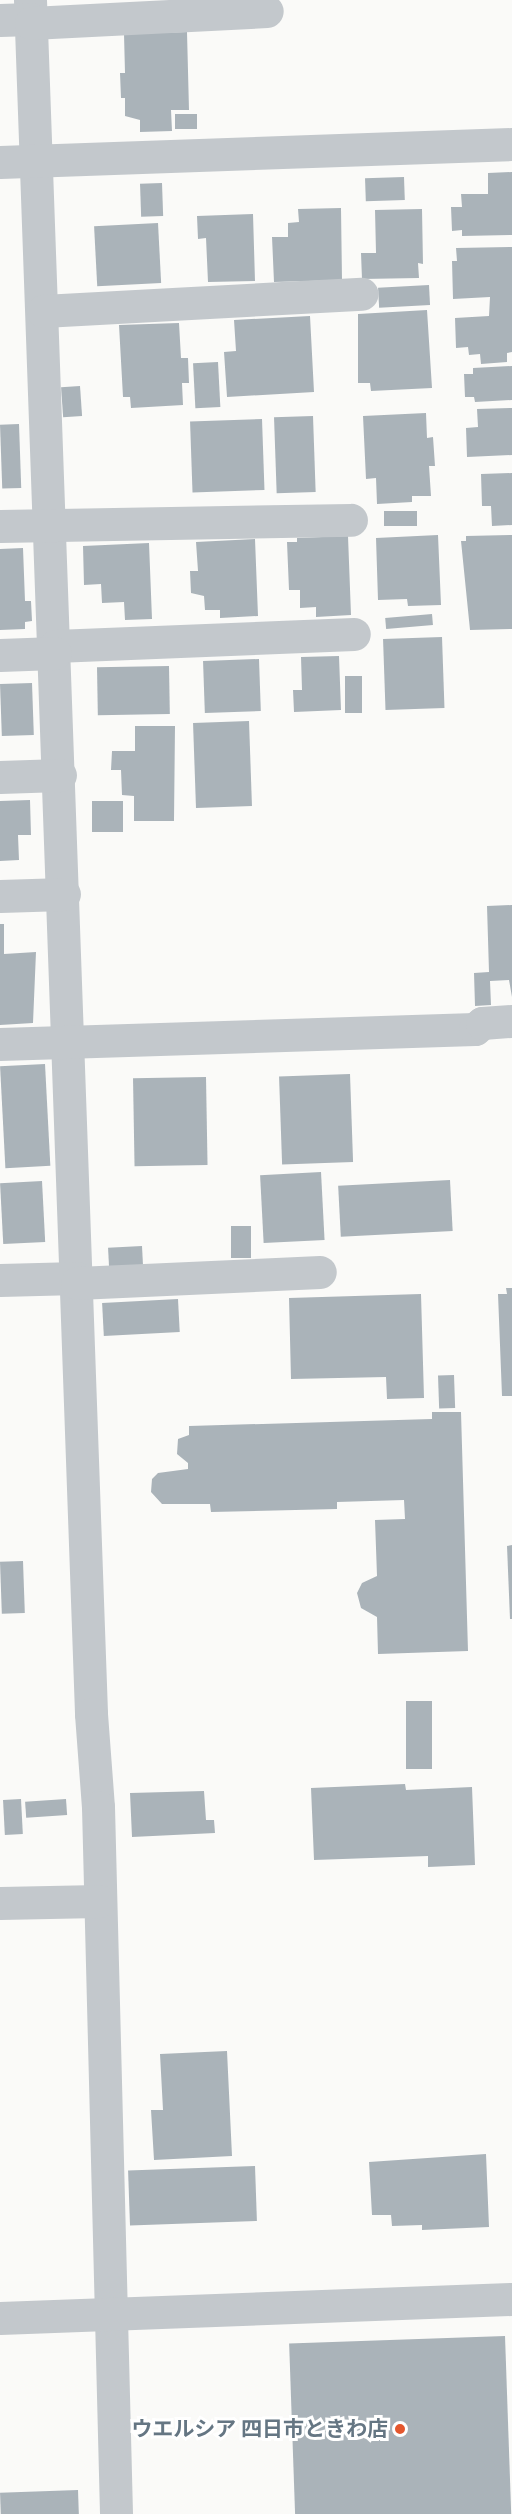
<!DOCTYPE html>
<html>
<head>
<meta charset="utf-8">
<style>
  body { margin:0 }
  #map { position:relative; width:512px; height:2514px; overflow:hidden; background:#fafaf8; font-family:Signika,"Noto Sans JP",sans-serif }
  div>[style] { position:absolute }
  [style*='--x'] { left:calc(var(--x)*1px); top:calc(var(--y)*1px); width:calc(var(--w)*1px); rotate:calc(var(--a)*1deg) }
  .building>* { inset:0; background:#aab3b9; transform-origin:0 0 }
  .minor>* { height:33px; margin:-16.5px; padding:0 16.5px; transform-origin:16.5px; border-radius:16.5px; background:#c3c8cc }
  .tertiary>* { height:33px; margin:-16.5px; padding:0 16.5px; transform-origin:16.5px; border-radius:16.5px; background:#c3c8cc }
  .dots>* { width:16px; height:16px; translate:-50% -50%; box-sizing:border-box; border:3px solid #fff; border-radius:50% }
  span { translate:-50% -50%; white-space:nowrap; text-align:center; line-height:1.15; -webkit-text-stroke:6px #fff; paint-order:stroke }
  .poi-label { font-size:21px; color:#657683; font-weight:700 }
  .right { translate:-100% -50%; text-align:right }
</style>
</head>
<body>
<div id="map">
  <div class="building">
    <i style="clip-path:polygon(187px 32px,189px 110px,171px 110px,172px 131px,140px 132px,140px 120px,125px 116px,125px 98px,121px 98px,120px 73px,125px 73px,124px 34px)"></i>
    <i style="left:197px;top:114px;width:15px;height:22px;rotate:90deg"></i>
    <i style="clip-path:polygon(512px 172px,512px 235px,462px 236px,462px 230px,452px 231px,451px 207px,462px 207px,461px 194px,488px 194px,488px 173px)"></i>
    <i style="left:404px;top:177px;width:23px;height:39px;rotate:88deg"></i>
    <i style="left:162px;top:183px;width:33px;height:22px;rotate:88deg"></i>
    <i style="clip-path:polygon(341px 208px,342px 280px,274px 282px,272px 237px,288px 237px,288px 223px,299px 222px,298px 209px)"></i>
    <i style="clip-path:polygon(422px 209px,423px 264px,418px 263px,419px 278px,362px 279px,361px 253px,376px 253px,375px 210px)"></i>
    <i style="clip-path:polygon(253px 214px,255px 281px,208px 282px,206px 238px,198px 239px,197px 216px)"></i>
    <i style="left:158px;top:223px;width:60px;height:64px;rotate:87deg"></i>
    <i style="clip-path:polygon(512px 247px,512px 352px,507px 353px,507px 362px,481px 364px,480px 354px,469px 355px,468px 347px,456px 348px,455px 318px,489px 316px,490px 297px,453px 299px,452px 261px,457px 261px,456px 248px)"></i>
    <i style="left:429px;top:285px;width:20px;height:51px;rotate:87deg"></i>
    <i style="clip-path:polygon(427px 310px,432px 388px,371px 391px,370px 383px,358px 383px,358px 314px)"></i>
    <i style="clip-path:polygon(310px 316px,314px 392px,227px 397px,224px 352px,236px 351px,234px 320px)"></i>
    <i style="clip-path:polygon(179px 323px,181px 358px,188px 358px,189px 383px,182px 383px,183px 405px,131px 408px,130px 397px,123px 397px,119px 325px)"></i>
    <i style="left:218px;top:362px;width:45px;height:25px;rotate:87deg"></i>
    <i style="clip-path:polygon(512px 366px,512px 400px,475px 402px,474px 397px,465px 397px,464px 374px,473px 374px,473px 368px)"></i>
    <i style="left:80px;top:386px;width:30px;height:19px;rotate:86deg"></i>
    <i style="clip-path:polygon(512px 408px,512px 455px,467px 457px,466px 428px,478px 427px,477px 409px)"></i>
    <i style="clip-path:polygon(426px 413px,427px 438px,433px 437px,435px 466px,429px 466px,431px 496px,412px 496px,412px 502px,377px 504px,376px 478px,366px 479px,363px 416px)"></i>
    <i style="left:313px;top:416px;width:76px;height:39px;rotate:88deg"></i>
    <i style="left:262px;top:419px;width:71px;height:72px;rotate:88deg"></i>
    <i style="left:19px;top:424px;width:64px;height:19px;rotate:88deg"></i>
    <i style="clip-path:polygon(512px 473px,512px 525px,492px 526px,491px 506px,482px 506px,481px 474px)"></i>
    <i style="left:417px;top:511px;width:15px;height:33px;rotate:90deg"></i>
    <i style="clip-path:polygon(438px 535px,441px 605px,408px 606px,407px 599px,378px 600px,376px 538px)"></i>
    <i style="clip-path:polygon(512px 535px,512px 629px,470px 630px,461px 541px,466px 541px,466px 536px)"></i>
    <i style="clip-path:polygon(348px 536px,351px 615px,316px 617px,316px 607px,300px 608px,300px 590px,289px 590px,287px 542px,297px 542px,297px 538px)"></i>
    <i style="clip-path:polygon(255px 539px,258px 616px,220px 618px,220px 610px,205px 610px,204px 596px,191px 593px,190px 571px,198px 571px,196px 542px)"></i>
    <i style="clip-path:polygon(149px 543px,152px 619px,125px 620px,124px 602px,102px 603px,101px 584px,84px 585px,83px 546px)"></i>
    <i style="clip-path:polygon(23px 548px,25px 601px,31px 601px,32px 621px,25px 622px,25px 629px,0 630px,0 549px)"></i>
    <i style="left:432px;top:614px;width:11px;height:47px;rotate:85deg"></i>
    <i style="left:442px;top:637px;width:71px;height:59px;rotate:88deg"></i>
    <i style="clip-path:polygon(339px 656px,341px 710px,294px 712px,293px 690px,302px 690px,301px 657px)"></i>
    <i style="left:259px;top:659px;width:52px;height:56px;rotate:88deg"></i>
    <i style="left:169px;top:666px;width:48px;height:72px;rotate:89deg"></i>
    <i style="left:345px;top:676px;width:17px;height:37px"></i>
    <i style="left:32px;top:683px;width:52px;height:32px;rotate:88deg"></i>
    <i style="left:249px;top:721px;width:85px;height:56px;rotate:88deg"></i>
    <i style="clip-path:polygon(135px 726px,175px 726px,174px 821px,134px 821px,134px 796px,122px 795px,121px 770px,111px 770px,112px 751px,135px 751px)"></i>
    <i style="clip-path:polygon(30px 800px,31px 835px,18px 835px,19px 860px,0 861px,0 801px)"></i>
    <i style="left:123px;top:801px;width:31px;height:31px;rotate:90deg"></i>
    <i style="clip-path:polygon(512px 905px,512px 997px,509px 980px,490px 981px,491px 1005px,475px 1006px,474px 973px,489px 972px,487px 906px)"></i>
    <i style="clip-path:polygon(0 924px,4px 924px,4px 954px,36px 952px,33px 1023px,0 1025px)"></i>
    <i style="left:45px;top:1064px;width:102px;height:45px;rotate:87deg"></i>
    <i style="left:350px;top:1074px;width:88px;height:71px;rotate:88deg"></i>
    <i style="left:206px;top:1077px;width:88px;height:73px;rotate:89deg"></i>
    <i style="left:321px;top:1172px;width:68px;height:61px;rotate:87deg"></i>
    <i style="left:450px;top:1180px;width:51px;height:112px;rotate:87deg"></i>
    <i style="left:42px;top:1181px;width:61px;height:42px;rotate:87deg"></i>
    <i style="left:231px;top:1226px;width:20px;height:32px"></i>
    <i style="left:142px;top:1246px;width:20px;height:34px;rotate:87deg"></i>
    <i style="clip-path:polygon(506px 1288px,512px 1288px,512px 1396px,502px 1396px,498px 1294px,507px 1294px)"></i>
    <i style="clip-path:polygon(421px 1294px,424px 1398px,387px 1399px,386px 1377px,291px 1379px,289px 1298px)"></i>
    <i style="left:178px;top:1299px;width:33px;height:76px;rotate:87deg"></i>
    <i style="left:454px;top:1375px;width:33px;height:16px;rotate:88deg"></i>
    <i style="clip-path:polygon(432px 1412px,461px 1412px,468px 1651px,378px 1654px,377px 1617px,361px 1608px,357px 1593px,362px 1583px,377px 1576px,375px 1520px,405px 1519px,404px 1500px,337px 1502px,337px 1509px,211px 1512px,210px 1504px,162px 1504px,151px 1492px,152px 1479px,158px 1473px,188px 1469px,188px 1463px,177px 1454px,178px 1439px,189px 1435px,189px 1426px,432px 1419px)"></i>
    <i style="clip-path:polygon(512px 1545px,512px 1619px,510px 1619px,507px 1546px)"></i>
    <i style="left:23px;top:1561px;width:52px;height:23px;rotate:88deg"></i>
    <i style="left:406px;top:1701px;width:26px;height:68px"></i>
    <i style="clip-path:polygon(405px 1784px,406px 1790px,472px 1787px,475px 1865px,428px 1867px,428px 1856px,314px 1860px,311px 1788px)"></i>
    <i style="clip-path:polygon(204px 1791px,206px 1820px,214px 1820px,215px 1833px,132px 1837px,130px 1793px)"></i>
    <i style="left:21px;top:1799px;width:35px;height:18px;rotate:87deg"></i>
    <i style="left:66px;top:1799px;width:16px;height:41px;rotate:86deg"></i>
    <i style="clip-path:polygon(227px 2051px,232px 2156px,154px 2160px,151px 2110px,163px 2110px,160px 2054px)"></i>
    <i style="clip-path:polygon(486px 2154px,489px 2227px,422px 2230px,422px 2225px,392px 2226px,391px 2215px,372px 2215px,369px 2162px)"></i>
    <i style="left:255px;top:2166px;width:55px;height:127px;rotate:88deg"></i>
    <i style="left:505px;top:2336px;width:178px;height:216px;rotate:88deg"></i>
    <i style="left:78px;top:2490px;width:24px;height:78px;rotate:88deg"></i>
  </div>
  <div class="minor">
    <i style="--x:30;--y:0;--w:1715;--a:87.96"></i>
    <i style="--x:91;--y:1714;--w:93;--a:85.7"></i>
    <i style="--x:98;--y:1807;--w:707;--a:88.54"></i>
    <i style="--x:0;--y:20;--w:31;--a:-2"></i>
    <i style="--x:31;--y:23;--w:236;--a:-2.9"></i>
    <i style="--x:0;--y:162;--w:512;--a:-2.01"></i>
    <i style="--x:43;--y:311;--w:319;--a:-3.1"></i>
    <i style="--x:0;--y:526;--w:351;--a:-1"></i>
    <i style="--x:55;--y:646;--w:299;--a:-2.3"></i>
    <i style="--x:0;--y:655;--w:55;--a:-2.1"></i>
    <i style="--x:0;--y:777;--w:60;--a:-1.9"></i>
    <i style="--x:0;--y:896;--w:64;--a:-1.8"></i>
    <i style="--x:0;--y:1044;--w:475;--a:-1.8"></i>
    <i style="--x:475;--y:1029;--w:9;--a:-41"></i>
    <i style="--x:482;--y:1023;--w:30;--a:-4"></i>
    <i style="--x:0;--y:1280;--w:77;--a:-1.5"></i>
    <i style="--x:77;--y:1283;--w:243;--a:-2.6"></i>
    <i style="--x:0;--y:1903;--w:99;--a:-1.2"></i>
  </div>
  <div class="tertiary">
    <i style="--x:0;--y:2318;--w:512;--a:-2.13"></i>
  </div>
  <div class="dots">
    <i style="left:400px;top:2429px;background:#e4572e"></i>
  </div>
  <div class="poi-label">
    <span class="right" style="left:388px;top:2429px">ウエルシア 四日市ときわ店</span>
  </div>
</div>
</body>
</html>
